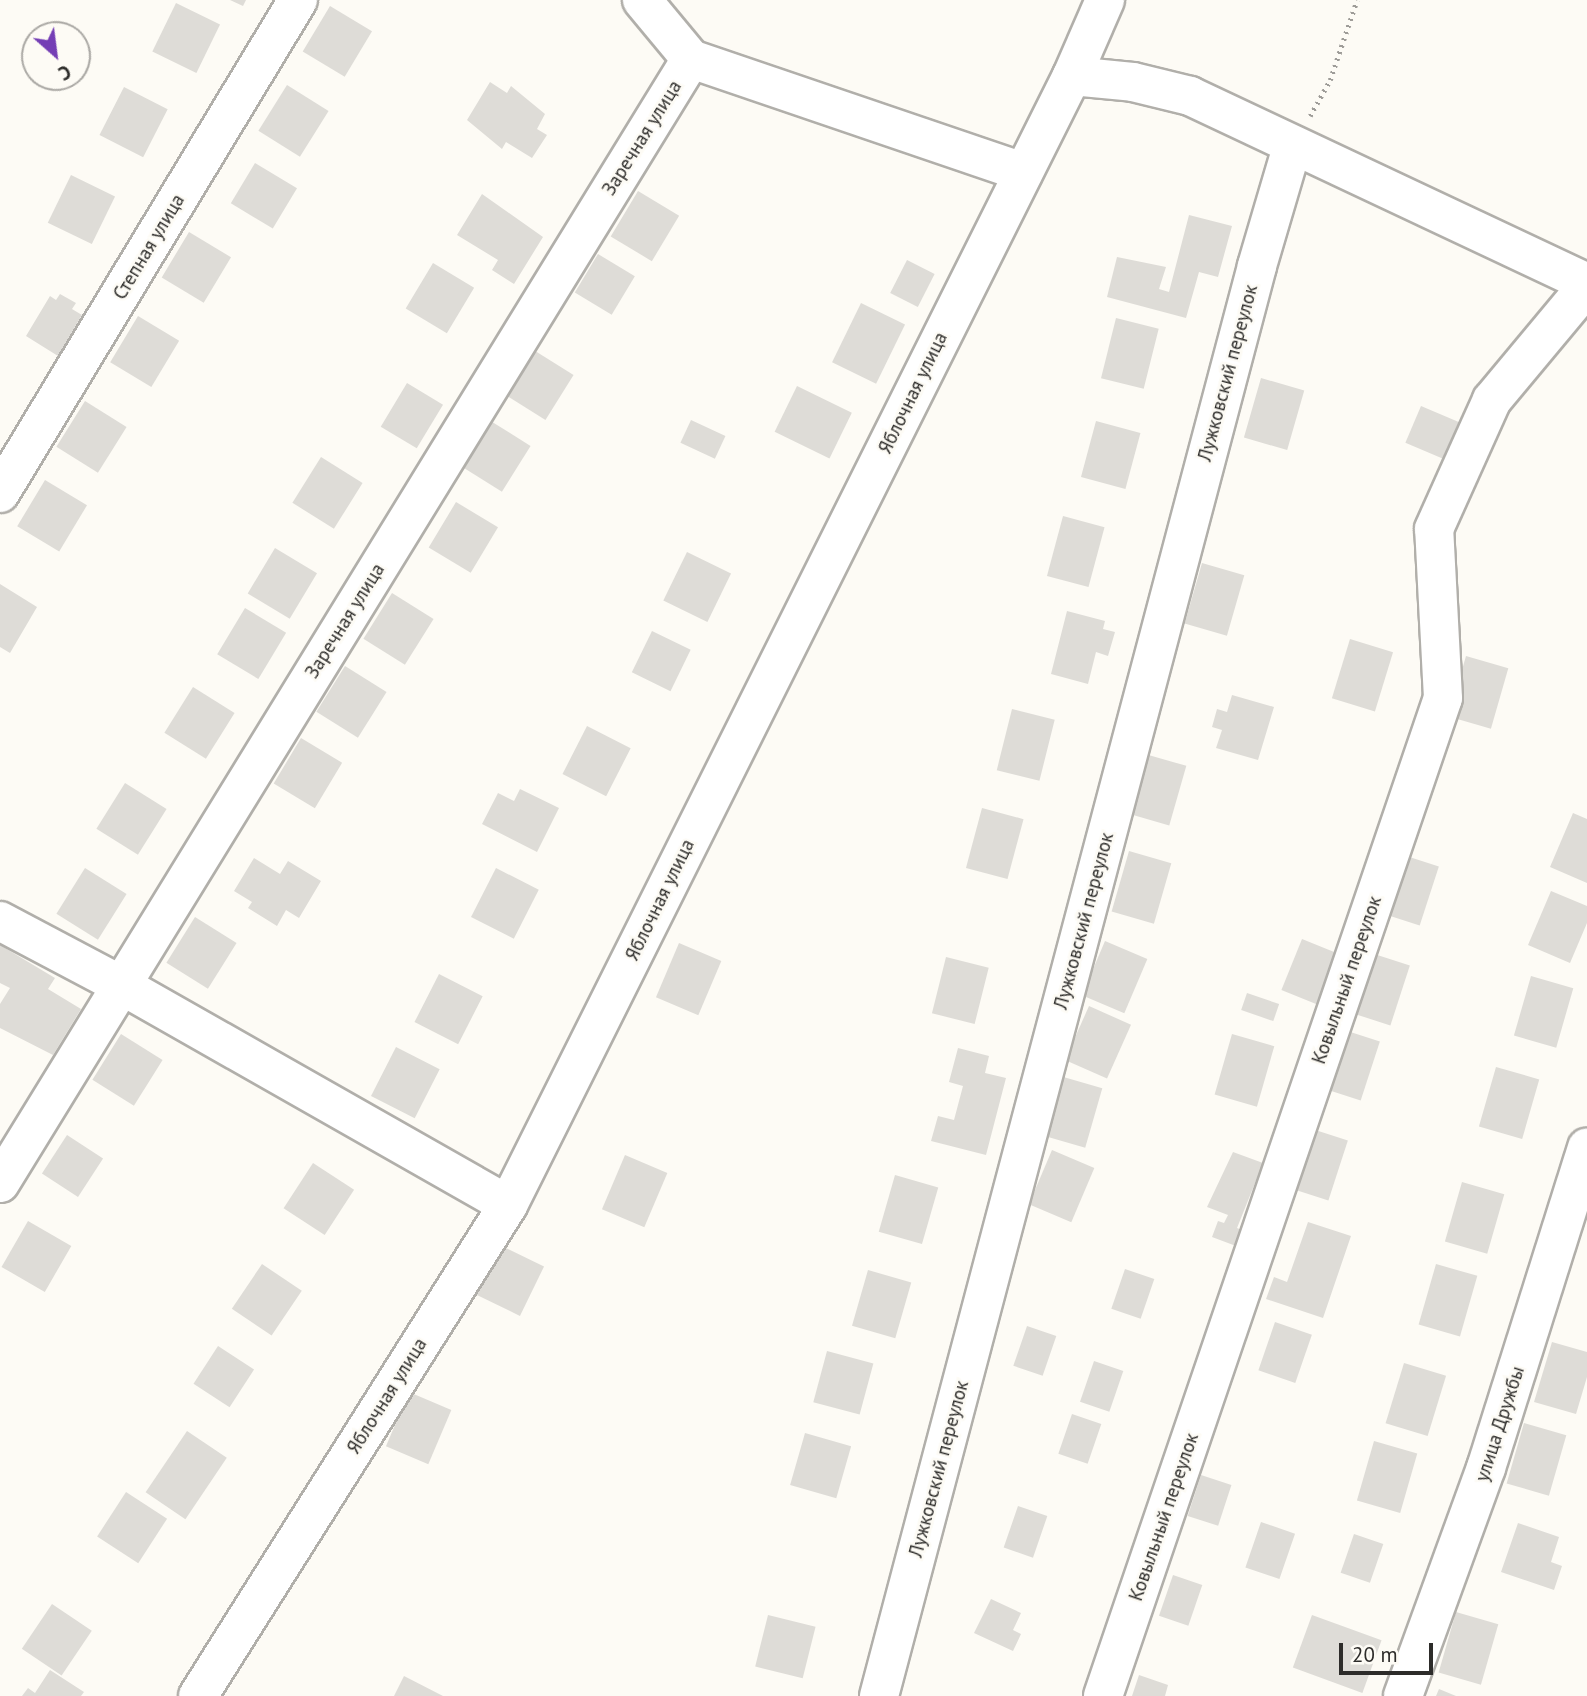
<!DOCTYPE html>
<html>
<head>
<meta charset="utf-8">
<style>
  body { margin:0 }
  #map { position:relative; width:1587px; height:1696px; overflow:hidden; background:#fdfbf5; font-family:"PT Sans",sans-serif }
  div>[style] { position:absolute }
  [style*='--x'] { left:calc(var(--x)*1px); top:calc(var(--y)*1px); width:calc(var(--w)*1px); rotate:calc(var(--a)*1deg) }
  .building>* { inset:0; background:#dedcd7; transform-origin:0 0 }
  .path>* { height:4.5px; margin-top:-2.25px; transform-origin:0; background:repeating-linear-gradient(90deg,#9e9c98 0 2px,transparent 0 7px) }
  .roads { filter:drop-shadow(2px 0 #b1afaa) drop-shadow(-2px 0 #b1afaa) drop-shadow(0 2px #b1afaa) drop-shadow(0 -2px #b1afaa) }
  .minor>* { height:38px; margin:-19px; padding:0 19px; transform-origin:19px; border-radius:19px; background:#fff }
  span { translate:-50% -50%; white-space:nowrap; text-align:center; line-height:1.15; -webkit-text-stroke:5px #fdfbf5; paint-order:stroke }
  .street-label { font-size:19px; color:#2d2c2a }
  .north { position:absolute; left:21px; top:21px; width:70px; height:70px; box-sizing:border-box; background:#fdfbf5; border:2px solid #aaa8a4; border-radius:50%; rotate:152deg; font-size:19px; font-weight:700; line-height:28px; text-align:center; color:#2d2c2a }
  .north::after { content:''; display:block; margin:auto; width:24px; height:32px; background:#743eb5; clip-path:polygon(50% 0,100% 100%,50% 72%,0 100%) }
  .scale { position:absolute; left:1339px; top:1643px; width:94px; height:32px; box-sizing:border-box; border:4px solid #2d2c2a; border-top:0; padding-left:9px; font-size:21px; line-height:24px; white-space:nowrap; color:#2d2c2a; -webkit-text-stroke:5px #fdfbf5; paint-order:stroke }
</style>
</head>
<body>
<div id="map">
  <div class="building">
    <i style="clip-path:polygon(230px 0,246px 0,243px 6px)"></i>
    <i style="left:176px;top:3px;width:49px;height:54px;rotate:26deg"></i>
    <i style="left:330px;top:6px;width:49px;height:53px;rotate:31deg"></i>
    <i style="clip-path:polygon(490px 82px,507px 93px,511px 86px,545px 114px,537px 129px,547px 135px,532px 158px,506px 142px,502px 149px,467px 120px)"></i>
    <i style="left:287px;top:85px;width:49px;height:54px;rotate:32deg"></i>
    <i style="left:124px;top:87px;width:49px;height:54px;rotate:27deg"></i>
    <i style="left:255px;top:163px;width:49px;height:47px;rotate:31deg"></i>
    <i style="left:71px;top:175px;width:49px;height:53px;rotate:26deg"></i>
    <i style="left:638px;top:191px;width:48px;height:53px;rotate:31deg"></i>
    <i style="clip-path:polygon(482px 194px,543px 237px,514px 284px,492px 270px,498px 260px,457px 235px)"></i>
    <i style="clip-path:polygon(1189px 215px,1232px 226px,1218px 277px,1199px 272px,1186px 318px,1107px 297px,1117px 257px,1166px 267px,1159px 289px,1169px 292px)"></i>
    <i style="left:189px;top:232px;width:49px;height:53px;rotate:31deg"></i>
    <i style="left:598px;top:254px;width:43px;height:45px;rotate:31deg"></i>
    <i style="left:907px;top:260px;width:31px;height:37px;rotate:27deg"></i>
    <i style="left:433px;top:263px;width:48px;height:53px;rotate:31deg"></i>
    <i style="clip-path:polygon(60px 294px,76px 303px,72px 309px,82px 315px,58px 356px,26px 336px,50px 296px,56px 300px)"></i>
    <i style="left:861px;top:303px;width:49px;height:66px;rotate:26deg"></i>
    <i style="left:138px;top:316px;width:48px;height:54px;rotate:31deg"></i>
    <i style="left:1116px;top:318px;width:44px;height:62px;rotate:14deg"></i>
    <i style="left:532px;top:349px;width:49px;height:53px;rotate:32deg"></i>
    <i style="left:1261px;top:378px;width:45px;height:62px;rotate:16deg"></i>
    <i style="left:407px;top:383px;width:42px;height:51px;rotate:31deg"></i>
    <i style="left:797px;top:386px;width:61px;height:51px;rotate:26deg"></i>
    <i style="left:85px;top:401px;width:49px;height:54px;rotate:32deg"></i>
    <i style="left:1421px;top:406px;width:48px;height:40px;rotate:23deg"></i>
    <i style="left:489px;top:420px;width:49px;height:54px;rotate:32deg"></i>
    <i style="left:691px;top:420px;width:38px;height:25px;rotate:25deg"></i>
    <i style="left:1096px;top:421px;width:46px;height:58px;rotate:15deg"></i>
    <i style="left:321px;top:457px;width:49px;height:54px;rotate:32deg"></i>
    <i style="left:45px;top:480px;width:49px;height:54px;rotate:31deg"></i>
    <i style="left:456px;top:502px;width:49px;height:53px;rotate:31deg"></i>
    <i style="left:1063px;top:516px;width:43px;height:62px;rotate:15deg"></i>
    <i style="left:275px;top:548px;width:49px;height:53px;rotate:31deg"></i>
    <i style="left:687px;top:552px;width:49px;height:54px;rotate:26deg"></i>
    <i style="left:1202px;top:563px;width:44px;height:63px;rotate:16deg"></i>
    <i style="clip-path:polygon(0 584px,37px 607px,10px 653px,0 647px)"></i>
    <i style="left:392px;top:593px;width:49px;height:54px;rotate:32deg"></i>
    <i style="left:245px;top:608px;width:48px;height:54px;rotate:31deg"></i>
    <i style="clip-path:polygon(1067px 611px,1105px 621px,1103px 629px,1115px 632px,1108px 656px,1096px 652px,1088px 684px,1051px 674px)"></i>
    <i style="left:652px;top:631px;width:43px;height:46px;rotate:26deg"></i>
    <i style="left:1350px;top:639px;width:45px;height:62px;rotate:17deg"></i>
    <i style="left:1466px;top:656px;width:44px;height:63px;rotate:16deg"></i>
    <i style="left:345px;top:666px;width:49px;height:54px;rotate:32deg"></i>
    <i style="left:193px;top:687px;width:49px;height:54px;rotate:32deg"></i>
    <i style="clip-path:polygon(1232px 695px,1274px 707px,1258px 760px,1216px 748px,1222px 730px,1212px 727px,1217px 709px,1227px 712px)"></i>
    <i style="left:1012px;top:709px;width:44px;height:63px;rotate:14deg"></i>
    <i style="left:587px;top:726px;width:49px;height:54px;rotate:27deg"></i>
    <i style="left:301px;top:738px;width:48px;height:53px;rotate:31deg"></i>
    <i style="left:1145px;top:754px;width:43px;height:62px;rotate:16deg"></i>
    <i style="left:125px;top:783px;width:49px;height:54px;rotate:32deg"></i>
    <i style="clip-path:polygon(520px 789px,559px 808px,537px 852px,482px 824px,498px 793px,514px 801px)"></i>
    <i style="left:982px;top:808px;width:43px;height:62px;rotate:15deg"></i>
    <i style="clip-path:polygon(1573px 813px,1587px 819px,1587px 883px,1550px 867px)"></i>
    <i style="left:1129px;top:851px;width:44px;height:63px;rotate:16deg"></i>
    <i style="left:1397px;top:853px;width:44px;height:62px;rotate:18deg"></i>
    <i style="clip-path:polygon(254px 858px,280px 874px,288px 861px,321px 881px,299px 918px,286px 910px,277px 926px,248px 908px,252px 902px,234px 891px)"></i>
    <i style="left:85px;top:868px;width:49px;height:54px;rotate:32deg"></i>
    <i style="left:496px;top:868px;width:48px;height:55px;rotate:27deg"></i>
    <i style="clip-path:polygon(1551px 891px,1587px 906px,1587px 923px,1570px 963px,1528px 945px)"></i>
    <i style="left:195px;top:917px;width:49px;height:54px;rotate:32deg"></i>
    <i style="left:1302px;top:939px;width:38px;height:55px;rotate:22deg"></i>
    <i style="left:1105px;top:941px;width:46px;height:59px;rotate:23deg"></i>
    <i style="left:679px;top:943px;width:46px;height:59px;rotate:23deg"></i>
    <i style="clip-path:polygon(0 945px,55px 978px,48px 989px,81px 1009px,53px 1055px,0 1028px,0 1004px,10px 988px,0 983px)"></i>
    <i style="left:1368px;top:952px;width:44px;height:63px;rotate:18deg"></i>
    <i style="left:946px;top:957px;width:44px;height:58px;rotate:14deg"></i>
    <i style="left:439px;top:974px;width:49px;height:54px;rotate:27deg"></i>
    <i style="left:1531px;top:976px;width:44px;height:62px;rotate:16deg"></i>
    <i style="left:1247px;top:993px;width:34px;height:18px;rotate:19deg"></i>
    <i style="left:1089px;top:1006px;width:46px;height:59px;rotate:24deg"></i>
    <i style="left:1338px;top:1028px;width:44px;height:62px;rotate:18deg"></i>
    <i style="left:121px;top:1034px;width:49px;height:54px;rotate:32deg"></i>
    <i style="left:1232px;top:1034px;width:44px;height:63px;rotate:16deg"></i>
    <i style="left:396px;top:1047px;width:49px;height:55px;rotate:27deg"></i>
    <i style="clip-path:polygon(958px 1048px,989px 1056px,985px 1073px,1006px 1078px,986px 1155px,931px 1141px,938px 1116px,954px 1120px,963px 1086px,949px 1082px)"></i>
    <i style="left:1496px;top:1067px;width:45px;height:62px;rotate:16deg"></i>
    <i style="left:1060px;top:1076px;width:44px;height:62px;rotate:16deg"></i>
    <i style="left:1306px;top:1127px;width:44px;height:63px;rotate:18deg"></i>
    <i style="left:67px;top:1135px;width:43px;height:46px;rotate:33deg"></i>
    <i style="left:1052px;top:1150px;width:46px;height:59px;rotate:23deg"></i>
    <i style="clip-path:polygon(1233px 1152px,1263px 1163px,1237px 1228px,1242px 1230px,1236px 1246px,1212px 1237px,1218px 1221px,1224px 1223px,1228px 1215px,1207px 1207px)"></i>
    <i style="left:625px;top:1155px;width:46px;height:59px;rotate:23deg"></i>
    <i style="left:313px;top:1163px;width:49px;height:54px;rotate:33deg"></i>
    <i style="left:895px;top:1175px;width:45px;height:59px;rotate:16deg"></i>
    <i style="left:1462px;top:1182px;width:44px;height:62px;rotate:16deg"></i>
    <i style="left:28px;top:1221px;width:50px;height:53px;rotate:30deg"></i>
    <i style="clip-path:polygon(1308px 1222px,1351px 1236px,1323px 1318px,1266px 1299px,1274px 1277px,1287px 1282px)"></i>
    <i style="left:500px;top:1245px;width:49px;height:55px;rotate:26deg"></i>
    <i style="left:262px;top:1264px;width:48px;height:54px;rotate:34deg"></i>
    <i style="left:1436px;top:1264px;width:43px;height:63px;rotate:16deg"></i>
    <i style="left:1125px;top:1269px;width:31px;height:42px;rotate:19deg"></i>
    <i style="left:868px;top:1270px;width:45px;height:58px;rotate:16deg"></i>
    <i style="left:1275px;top:1322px;width:39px;height:51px;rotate:19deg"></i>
    <i style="left:1027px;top:1326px;width:31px;height:42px;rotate:19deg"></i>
    <i style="clip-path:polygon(1552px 1342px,1587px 1352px,1587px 1377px,1576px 1414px,1534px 1402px)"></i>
    <i style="left:218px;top:1346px;width:43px;height:45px;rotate:33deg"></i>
    <i style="left:827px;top:1351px;width:48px;height:53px;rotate:15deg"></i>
    <i style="left:1094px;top:1361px;width:31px;height:43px;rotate:19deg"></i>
    <i style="left:1404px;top:1363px;width:44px;height:63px;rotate:17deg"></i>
    <i style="left:409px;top:1392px;width:46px;height:59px;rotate:23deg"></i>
    <i style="left:1072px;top:1414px;width:31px;height:42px;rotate:19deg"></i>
    <i style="left:1524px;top:1423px;width:44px;height:63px;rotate:16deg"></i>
    <i style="left:187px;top:1431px;width:48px;height:74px;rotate:34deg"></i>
    <i style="left:805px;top:1433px;width:48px;height:54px;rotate:16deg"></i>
    <i style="left:1374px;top:1441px;width:45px;height:62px;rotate:16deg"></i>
    <i style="left:1201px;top:1475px;width:32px;height:43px;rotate:18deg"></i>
    <i style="left:126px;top:1492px;width:49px;height:53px;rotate:33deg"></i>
    <i style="left:1018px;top:1506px;width:31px;height:44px;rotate:19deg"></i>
    <i style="left:1261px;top:1522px;width:36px;height:48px;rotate:19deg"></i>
    <i style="clip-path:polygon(1518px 1523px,1559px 1537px,1551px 1562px,1562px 1566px,1554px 1590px,1501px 1572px)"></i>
    <i style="left:1354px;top:1534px;width:31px;height:41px;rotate:19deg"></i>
    <i style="left:1173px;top:1575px;width:31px;height:43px;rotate:19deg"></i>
    <i style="clip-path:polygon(991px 1599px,1021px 1613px,1013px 1630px,1021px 1634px,1013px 1651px,974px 1633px)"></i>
    <i style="left:52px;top:1604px;width:48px;height:54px;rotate:34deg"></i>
    <i style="left:1456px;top:1612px;width:44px;height:63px;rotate:16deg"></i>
    <i style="left:768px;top:1615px;width:49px;height:53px;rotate:14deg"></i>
    <i style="left:1312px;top:1615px;width:74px;height:56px;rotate:20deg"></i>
    <i style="clip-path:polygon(50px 1670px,84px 1692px,81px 1696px,22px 1696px,28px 1688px,35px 1693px)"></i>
    <i style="clip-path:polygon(1139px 1675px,1168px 1685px,1165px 1696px,1132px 1696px)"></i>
    <i style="clip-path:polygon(404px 1676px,443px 1696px,394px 1696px)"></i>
    <i style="clip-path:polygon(1439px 1689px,1456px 1696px,1436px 1696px)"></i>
  </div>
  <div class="path">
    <i style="--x:1310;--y:116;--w:41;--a:-60.9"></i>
    <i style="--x:1330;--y:80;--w:84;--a:-71.4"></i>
  </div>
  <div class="roads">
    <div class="minor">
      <i style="--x:642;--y:0;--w:77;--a:50.3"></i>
      <i style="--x:691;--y:59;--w:351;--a:18.8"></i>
      <i style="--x:1072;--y:76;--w:61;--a:5.6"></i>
      <i style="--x:1133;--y:82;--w:59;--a:13.8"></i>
      <i style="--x:1190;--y:96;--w:439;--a:25.2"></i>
      <i style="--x:0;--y:493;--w:576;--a:-58.85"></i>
      <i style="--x:0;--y:921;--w:137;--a:27.9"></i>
      <i style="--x:121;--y:985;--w:445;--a:29.6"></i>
      <i style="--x:0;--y:1183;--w:1319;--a:-58.42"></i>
      <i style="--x:198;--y:1696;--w:581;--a:-57.73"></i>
      <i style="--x:508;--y:1205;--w:1262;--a:-63.46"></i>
      <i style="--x:1072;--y:76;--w:83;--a:-66.5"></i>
      <i style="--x:879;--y:1696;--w:1479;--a:-75.19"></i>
      <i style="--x:1257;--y:266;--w:124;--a:-73.6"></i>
      <i style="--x:1103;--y:1696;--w:1054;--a:-71.19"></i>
      <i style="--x:1443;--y:698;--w:169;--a:-93"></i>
      <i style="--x:1434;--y:529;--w:141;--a:-65.8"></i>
      <i style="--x:1492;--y:400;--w:148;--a:-50.2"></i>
      <i style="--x:1403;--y:1696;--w:243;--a:-70"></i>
      <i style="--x:1486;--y:1468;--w:336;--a:-72.5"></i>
    </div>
  </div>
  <div class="street-label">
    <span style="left:642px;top:138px;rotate:-58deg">Заречная улица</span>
    <span style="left:149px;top:247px;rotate:-59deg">Степная улица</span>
    <span style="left:1228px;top:373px;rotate:-75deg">Лужковский переулок</span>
    <span style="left:913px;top:393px;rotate:-64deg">Яблочная улица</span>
    <span style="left:345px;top:621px;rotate:-58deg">Заречная улица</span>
    <span style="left:660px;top:900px;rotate:-64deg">Яблочная улица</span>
    <span style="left:1084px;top:921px;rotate:-75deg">Лужковский переулок</span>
    <span style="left:1347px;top:980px;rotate:-71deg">Ковыльный переулок</span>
    <span style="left:387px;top:1396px;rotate:-58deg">Яблочная улица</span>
    <span style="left:1500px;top:1424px;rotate:-72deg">улица Дружбы</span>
    <span style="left:939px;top:1469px;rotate:-75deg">Лужковский переулок</span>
    <span style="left:1164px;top:1517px;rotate:-71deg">Ковыльный переулок</span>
  </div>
  <div class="north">С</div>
  <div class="scale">20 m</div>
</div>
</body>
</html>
